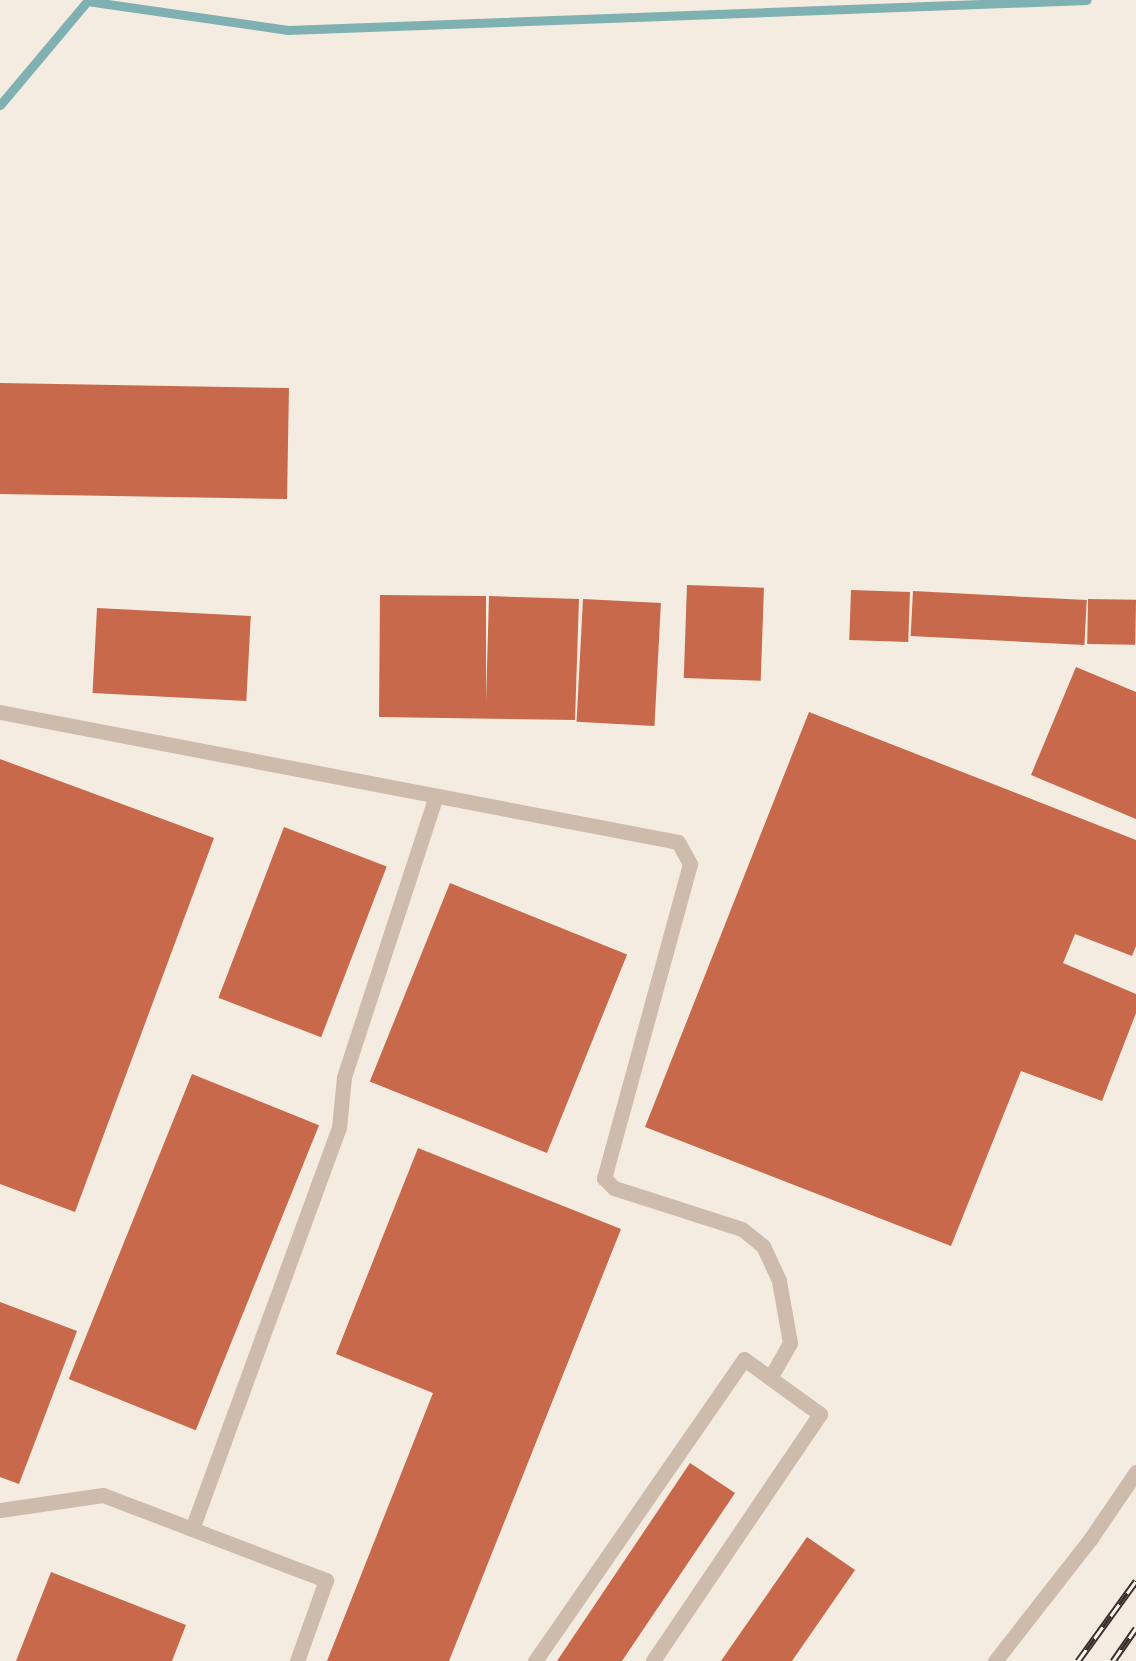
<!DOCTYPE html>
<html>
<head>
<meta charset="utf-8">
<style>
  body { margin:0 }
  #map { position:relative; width:1136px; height:1661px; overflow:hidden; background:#f4ebe1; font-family:"Roboto Condensed",sans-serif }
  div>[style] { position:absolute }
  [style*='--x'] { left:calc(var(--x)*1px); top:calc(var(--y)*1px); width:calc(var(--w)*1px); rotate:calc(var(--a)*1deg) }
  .stream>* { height:9px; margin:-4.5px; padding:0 4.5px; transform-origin:4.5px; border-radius:4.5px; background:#7fb0b2 }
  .building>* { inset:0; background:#c8694b; transform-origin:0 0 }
  .lane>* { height:15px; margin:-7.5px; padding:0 7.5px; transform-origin:7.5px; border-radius:7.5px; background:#cdbbac }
  .rail>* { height:7px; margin-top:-3.5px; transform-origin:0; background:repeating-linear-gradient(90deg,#fbf5ee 0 14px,#3b302b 0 28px); box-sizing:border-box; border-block:2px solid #3b302b }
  span { translate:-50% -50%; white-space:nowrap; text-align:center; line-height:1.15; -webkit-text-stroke:6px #fbf5ee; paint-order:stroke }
</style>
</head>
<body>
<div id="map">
  <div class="stream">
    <i style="--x:87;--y:1;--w:203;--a:8.2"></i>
    <i style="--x:288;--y:30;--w:799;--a:-2.15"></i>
    <i style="--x:0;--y:105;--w:137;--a:-50"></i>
  </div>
  <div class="building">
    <i style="left:0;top:383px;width:289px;height:111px;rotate:1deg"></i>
    <i style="left:687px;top:585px;width:77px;height:93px;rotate:2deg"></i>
    <i style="left:851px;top:590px;width:59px;height:50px;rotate:2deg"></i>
    <i style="left:913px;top:591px;width:174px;height:45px;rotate:3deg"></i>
    <i style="clip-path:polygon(380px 595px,486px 596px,486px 702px,489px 596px,579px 599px,575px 720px,379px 717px)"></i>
    <i style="left:583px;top:599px;width:78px;height:123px;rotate:3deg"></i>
    <i style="left:1088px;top:599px;width:48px;height:45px;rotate:1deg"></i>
    <i style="left:97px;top:608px;width:154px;height:85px;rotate:3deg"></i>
    <i style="clip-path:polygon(1076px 667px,1136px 692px,1136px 819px,1031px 775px)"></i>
    <i style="clip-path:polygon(809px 712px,1136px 840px,1136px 946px,1132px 956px,1075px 934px,1063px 963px,1136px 994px,1136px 1013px,1102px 1101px,1021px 1071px,951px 1246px,645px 1127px)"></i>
    <i style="clip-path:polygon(0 759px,214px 838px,75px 1212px,0 1184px)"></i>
    <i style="left:284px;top:827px;width:110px;height:183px;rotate:21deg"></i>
    <i style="left:450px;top:883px;width:191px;height:214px;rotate:22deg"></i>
    <i style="left:192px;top:1074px;width:137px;height:329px;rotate:22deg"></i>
    <i style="clip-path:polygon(418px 1148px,621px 1229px,449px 1661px,327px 1661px,433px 1393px,336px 1354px)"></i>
    <i style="clip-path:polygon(0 1302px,77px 1331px,19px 1484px,0 1477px)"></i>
    <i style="clip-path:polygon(690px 1463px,735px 1493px,622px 1661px,557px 1661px)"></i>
    <i style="clip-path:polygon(807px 1537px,855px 1570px,792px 1661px,721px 1661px)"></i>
    <i style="clip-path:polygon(51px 1572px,186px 1625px,172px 1661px,16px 1661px)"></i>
  </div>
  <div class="lane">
    <i style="--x:0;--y:712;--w:690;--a:10.85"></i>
    <i style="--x:678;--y:842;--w:25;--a:61"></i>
    <i style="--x:690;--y:864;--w:326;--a:105.3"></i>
    <i style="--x:604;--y:1178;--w:14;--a:45"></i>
    <i style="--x:614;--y:1188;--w:134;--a:17.8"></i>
    <i style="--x:742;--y:1229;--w:27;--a:39"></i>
    <i style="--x:763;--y:1246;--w:38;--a:65"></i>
    <i style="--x:779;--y:1281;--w:63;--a:79.9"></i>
    <i style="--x:790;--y:1343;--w:40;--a:119.7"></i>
    <i style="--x:0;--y:1510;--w:104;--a:-8.3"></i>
    <i style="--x:103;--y:1495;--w:239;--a:20.9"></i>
    <i style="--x:326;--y:1580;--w:86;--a:109.7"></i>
    <i style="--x:192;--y:1529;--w:427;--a:-69.9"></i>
    <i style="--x:339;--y:1128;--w:51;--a:-84.4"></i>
    <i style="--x:344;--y:1077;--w:296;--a:-71.9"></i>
    <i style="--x:535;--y:1661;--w:367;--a:-55.3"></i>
    <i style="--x:744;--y:1359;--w:94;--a:35.9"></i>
    <i style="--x:820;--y:1414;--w:298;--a:124.1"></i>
    <i style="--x:995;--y:1661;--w:156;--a:-52"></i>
    <i style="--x:1091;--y:1538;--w:80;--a:-55.7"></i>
  </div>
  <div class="rail">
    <i style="--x:1078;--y:1661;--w:99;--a:-54.1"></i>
    <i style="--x:1113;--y:1661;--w:40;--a:-55.1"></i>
  </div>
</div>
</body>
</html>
